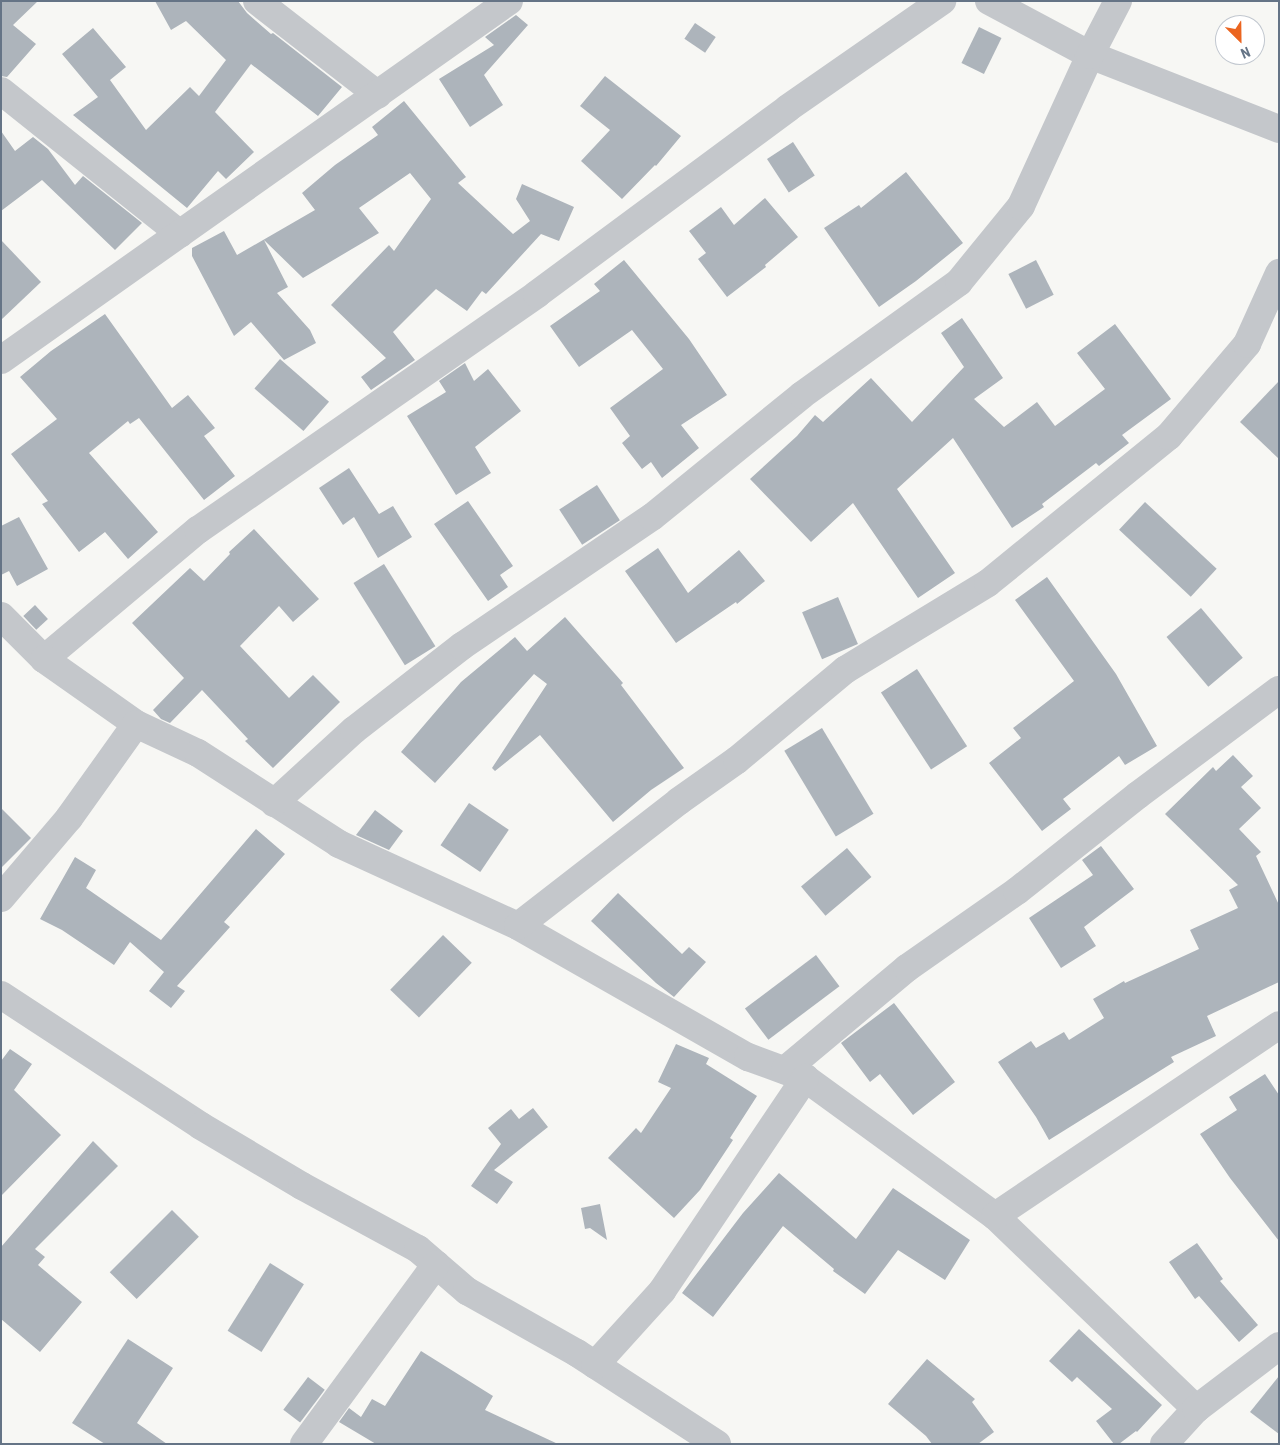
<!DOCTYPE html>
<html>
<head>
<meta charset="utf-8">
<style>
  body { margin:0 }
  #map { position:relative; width:1280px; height:1445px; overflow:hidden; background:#f7f7f4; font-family:"Roboto Condensed",sans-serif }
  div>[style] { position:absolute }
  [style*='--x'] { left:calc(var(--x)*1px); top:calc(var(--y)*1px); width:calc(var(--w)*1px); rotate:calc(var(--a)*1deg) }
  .building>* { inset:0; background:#adb4bb; transform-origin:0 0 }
  .street>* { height:28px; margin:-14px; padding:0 14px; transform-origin:14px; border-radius:14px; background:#c4c7cb }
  span { translate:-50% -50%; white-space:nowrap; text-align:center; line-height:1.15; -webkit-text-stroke:5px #fff; paint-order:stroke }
  .frame { position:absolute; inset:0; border:2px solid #657486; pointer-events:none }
  .north { position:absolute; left:1215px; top:15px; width:50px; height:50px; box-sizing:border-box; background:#fff; border:1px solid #c1c7cf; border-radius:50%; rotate:157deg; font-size:14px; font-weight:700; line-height:20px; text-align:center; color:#657486 }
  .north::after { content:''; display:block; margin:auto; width:18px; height:22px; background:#eb6520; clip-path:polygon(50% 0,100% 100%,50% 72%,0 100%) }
</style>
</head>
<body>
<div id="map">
  <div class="building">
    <i style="clip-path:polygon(1px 1px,38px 1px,13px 25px,36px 44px,7px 77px,1px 76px)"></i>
    <i style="clip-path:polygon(155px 1px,238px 1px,247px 13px,271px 34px,273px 33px,342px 87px,318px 116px,251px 64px,215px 112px,254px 152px,226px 179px,218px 171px,187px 208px,73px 115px,98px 97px,62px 54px,93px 28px,126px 67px,110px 80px,146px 130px,190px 87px,199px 96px,226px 60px,186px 21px,171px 30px)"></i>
    <i style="clip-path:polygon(516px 15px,528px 25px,484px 75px,503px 105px,470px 127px,439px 79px,494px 45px,485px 37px)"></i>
    <i style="left:695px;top:23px;width:25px;height:19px;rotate:34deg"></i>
    <i style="left:979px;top:27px;width:25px;height:40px;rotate:26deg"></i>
    <i style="clip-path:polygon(605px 76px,681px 136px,656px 166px,655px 165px,622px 199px,581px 161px,610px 130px,580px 106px)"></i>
    <i style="clip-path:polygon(404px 101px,466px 177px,458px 183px,513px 234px,530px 221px,516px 199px,522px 184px,574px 207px,559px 241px,541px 234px,486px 294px,482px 291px,467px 311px,436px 289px,393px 332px,415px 360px,371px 390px,361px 377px,386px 358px,331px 305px,389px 245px,394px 251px,431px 199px,410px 173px,359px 208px,379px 233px,303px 278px,264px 240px,288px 287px,277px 293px,310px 330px,316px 343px,284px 360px,251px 322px,234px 336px,192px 256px,192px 248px,224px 231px,237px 255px,315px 210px,302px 193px,335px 165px,378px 135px,372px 127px)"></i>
    <i style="clip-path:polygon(1px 131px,15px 151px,33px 137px,48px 149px,75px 185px,83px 176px,142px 223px,115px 250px,42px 180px,1px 211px)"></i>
    <i style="left:793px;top:142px;width:40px;height:31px;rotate:57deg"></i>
    <i style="clip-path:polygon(906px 172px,963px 243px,916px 281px,879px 307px,824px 228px,859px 205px,861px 208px)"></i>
    <i style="clip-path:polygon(765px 198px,798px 237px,765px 265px,766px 267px,727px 297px,698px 259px,706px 253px,689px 231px,721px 207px,734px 225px)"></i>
    <i style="clip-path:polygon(1px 240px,41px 282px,1px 320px)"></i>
    <i style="clip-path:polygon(624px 260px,689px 339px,727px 395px,681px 425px,699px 448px,662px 478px,651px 462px,642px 469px,622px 443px,630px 436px,610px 408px,663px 369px,632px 330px,579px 367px,550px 326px,600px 291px,594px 284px)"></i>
    <i style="left:1036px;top:260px;width:39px;height:31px;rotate:63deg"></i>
    <i style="clip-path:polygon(105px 314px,172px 408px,188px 395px,215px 428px,204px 436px,235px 476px,204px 500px,139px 418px,130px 424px,128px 421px,89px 453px,158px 532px,128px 559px,105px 532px,79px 552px,42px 504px,48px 501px,11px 454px,57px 419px,20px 377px,51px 351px)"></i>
    <i style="clip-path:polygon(962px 318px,1003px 378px,974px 399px,1004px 427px,1037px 402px,1055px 426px,1105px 389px,1077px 353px,1115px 324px,1171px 399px,1122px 435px,1129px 443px,1099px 466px,1096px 463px,1042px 504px,1044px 507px,1012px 528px,953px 438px,897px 489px,955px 573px,918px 598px,853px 503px,811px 542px,750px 479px,797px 436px,815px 415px,823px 422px,871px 378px,912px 422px,964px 367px,941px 333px)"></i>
    <i style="left:280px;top:359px;width:65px;height:39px;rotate:41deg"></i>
    <i style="clip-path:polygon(465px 363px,474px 381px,488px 369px,521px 411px,475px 447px,491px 473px,456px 495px,407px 416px,446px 392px,439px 381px)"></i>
    <i style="clip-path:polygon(1279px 381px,1279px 459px,1240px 422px)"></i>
    <i style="clip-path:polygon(349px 468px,379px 514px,393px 506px,412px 537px,378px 558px,354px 517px,343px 525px,319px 488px)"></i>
    <i style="left:597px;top:485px;width:42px;height:45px;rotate:57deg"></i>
    <i style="clip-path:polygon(468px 501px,513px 566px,500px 575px,508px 587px,488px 601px,434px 524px)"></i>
    <i style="left:1145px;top:502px;width:98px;height:38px;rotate:43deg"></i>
    <i style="clip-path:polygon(19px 517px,48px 569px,17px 586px,9px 571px,1px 575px,1px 526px)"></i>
    <i style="clip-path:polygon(254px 529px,319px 599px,293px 622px,279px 606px,240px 646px,289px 698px,313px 675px,340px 702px,273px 768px,245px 741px,248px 739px,202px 690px,170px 723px,161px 719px,153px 710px,184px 678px,132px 623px,190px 568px,204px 581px,230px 554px,229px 552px)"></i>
    <i style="clip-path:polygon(658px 548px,688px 593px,739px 550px,765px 581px,737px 604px,736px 602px,676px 643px,625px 571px)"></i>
    <i style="left:384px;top:564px;width:97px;height:36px;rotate:58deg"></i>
    <i style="clip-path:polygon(1047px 577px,1116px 674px,1157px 746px,1125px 765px,1119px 756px,1063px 799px,1071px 809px,1042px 831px,989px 763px,1021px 738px,1013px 728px,1074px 681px,1015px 600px)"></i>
    <i style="left:838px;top:597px;width:51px;height:39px;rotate:67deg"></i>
    <i style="left:35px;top:605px;width:19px;height:16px;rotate:47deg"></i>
    <i style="left:1201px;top:608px;width:65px;height:45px;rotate:50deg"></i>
    <i style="clip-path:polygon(565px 617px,623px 683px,621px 685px,684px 768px,651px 790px,613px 822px,540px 735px,495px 771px,492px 768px,547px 684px,534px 674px,435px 783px,401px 752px,461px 682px,515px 637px,527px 651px)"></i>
    <i style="left:917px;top:669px;width:92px;height:43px;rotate:57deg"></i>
    <i style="left:822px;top:728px;width:100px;height:44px;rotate:59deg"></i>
    <i style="clip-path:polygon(1233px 755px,1253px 776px,1241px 787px,1261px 808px,1239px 829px,1261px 852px,1256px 856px,1279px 905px,1279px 982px,1207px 1016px,1216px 1036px,1171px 1057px,1174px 1062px,1049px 1140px,1036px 1117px,998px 1062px,1031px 1041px,1036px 1048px,1064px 1032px,1069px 1040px,1104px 1018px,1093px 999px,1124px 981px,1125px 983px,1199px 949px,1190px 930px,1238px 908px,1229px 890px,1238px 885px,1165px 814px,1213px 767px,1216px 771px)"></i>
    <i style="left:469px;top:803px;width:48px;height:51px;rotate:34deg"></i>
    <i style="clip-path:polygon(1px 808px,31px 838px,1px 868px)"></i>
    <i style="clip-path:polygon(375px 810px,403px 831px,389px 850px,356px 835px)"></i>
    <i style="clip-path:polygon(256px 829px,285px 854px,224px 922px,230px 927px,177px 986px,185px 991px,171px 1008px,149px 991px,164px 972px,130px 942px,114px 965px,62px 930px,40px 919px,75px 857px,96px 870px,86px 888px,161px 940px)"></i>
    <i style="clip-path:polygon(1101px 846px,1134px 889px,1084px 927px,1096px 946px,1061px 968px,1029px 918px,1093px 875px,1082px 860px)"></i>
    <i style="left:847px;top:848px;width:38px;height:60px;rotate:50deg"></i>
    <i style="clip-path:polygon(618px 893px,682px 954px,689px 947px,706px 962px,674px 997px,656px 983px,591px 921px)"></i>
    <i style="left:443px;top:935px;width:40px;height:76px;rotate:44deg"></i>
    <i style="left:816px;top:955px;width:39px;height:89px;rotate:53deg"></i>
    <i style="clip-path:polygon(894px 1003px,955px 1082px,913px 1115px,880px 1074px,870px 1082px,841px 1043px)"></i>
    <i style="clip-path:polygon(676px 1044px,709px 1058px,706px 1064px,757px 1096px,730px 1138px,733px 1140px,700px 1190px,674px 1218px,608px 1158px,636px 1128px,641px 1133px,671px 1088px,658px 1082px)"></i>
    <i style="clip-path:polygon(10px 1049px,32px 1064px,14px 1090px,61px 1135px,1px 1196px,1px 1061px)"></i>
    <i style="clip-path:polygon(1265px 1074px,1279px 1095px,1279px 1241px,1230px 1178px,1200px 1134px,1237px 1110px,1229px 1097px)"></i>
    <i style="clip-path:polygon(533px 1108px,548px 1127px,494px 1170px,513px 1182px,497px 1204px,471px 1186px,501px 1144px,488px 1128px,511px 1109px,519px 1119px)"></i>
    <i style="clip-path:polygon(93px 1141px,118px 1166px,35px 1249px,45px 1257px,38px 1265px,82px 1302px,40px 1352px,1px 1319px,1px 1247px)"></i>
    <i style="clip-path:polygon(779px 1173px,856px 1239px,893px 1188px,970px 1240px,945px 1280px,898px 1250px,865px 1294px,833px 1271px,834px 1269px,783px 1226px,713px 1317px,682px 1293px,743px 1213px)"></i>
    <i style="clip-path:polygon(600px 1204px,607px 1240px,590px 1228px,585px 1229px,581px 1208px)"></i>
    <i style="left:172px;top:1210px;width:38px;height:88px;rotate:45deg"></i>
    <i style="clip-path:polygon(1197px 1243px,1223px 1279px,1220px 1281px,1258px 1325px,1239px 1342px,1199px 1296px,1195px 1299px,1169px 1262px)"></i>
    <i style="left:270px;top:1263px;width:40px;height:80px;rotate:32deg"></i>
    <i style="clip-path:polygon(1079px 1329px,1162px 1405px,1137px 1432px,1136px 1431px,1119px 1444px,1114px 1444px,1096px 1421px,1112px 1409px,1077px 1377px,1072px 1382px,1049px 1361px)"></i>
    <i style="clip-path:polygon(128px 1339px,173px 1368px,137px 1423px,167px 1444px,105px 1444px,72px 1423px)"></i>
    <i style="clip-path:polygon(421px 1351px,493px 1396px,485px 1410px,558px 1444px,376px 1444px,339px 1422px,349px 1408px,361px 1417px,372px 1399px,385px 1406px)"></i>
    <i style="clip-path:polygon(927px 1359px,975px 1399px,972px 1402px,994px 1432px,978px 1444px,932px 1444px,926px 1436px,888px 1404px)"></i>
    <i style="clip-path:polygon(1279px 1376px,1279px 1434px,1250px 1412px)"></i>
    <i style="left:308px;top:1377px;width:21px;height:41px;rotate:37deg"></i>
  </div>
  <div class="street">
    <i style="--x:257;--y:1;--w:153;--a:37.8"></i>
    <i style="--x:989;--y:1;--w:115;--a:28.1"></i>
    <i style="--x:1090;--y:55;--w:203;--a:21.4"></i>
    <i style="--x:1;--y:91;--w:229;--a:38.6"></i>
    <i style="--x:1;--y:360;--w:622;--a:-35.25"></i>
    <i style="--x:1;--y:616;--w:61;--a:45"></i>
    <i style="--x:44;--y:659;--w:201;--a:-40"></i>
    <i style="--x:198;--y:530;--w:413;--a:-34.8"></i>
    <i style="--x:537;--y:294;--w:312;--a:-36.5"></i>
    <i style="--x:788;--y:108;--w:188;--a:-34.8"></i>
    <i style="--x:44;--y:659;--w:113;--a:35.2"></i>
    <i style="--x:136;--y:724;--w:68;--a:25.1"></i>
    <i style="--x:198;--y:753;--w:168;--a:32.8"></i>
    <i style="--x:339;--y:844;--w:197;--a:24.6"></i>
    <i style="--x:518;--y:926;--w:265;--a:29.7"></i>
    <i style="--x:748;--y:1057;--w:61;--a:20.2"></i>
    <i style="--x:805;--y:1078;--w:235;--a:36"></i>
    <i style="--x:995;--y:1216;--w:279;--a:43.8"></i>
    <i style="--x:274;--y:803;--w:108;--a:-42.4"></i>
    <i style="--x:354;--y:730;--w:137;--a:-37.9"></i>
    <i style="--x:462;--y:646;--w:230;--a:-34.2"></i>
    <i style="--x:652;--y:517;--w:193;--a:-39.1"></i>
    <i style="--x:802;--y:395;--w:193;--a:-35.7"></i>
    <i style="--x:959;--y:282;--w:98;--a:-50.8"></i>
    <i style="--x:1021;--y:206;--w:166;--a:-65.4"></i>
    <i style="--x:1090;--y:55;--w:61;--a:-62.6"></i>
    <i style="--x:1;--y:898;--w:105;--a:-49.6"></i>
    <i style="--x:69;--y:818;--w:115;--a:-54.5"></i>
    <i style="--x:518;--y:926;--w:204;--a:-37.8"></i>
    <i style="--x:679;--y:801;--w:71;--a:-35.3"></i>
    <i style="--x:737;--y:760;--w:141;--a:-39.8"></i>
    <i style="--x:845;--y:670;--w:167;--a:-31.3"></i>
    <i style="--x:988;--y:583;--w:233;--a:-39.1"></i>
    <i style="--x:1169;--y:436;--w:121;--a:-49.7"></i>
    <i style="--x:1247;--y:344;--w:78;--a:-65.7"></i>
    <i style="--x:1;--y:995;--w:239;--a:33.2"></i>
    <i style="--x:201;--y:1126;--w:117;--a:30.7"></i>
    <i style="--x:302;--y:1186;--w:132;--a:28.5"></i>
    <i style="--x:418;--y:1249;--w:65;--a:40.6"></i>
    <i style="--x:467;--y:1291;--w:126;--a:29.4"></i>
    <i style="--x:577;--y:1353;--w:167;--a:33"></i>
    <i style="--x:785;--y:1070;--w:159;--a:-39.9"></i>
    <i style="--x:907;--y:968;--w:134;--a:-35"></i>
    <i style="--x:1017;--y:891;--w:154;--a:-38.4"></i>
    <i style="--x:1138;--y:795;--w:176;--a:-36.7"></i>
    <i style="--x:995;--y:1216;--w:342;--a:-33.9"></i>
    <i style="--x:595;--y:1365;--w:100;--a:-47.8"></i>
    <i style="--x:662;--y:1291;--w:257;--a:-56.1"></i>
    <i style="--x:304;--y:1444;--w:223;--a:-53.7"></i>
    <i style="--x:1164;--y:1444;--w:47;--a:-47.6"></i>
    <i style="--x:1196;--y:1409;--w:104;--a:-37.2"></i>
  </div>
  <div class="frame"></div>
  <div class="north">N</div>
</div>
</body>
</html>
